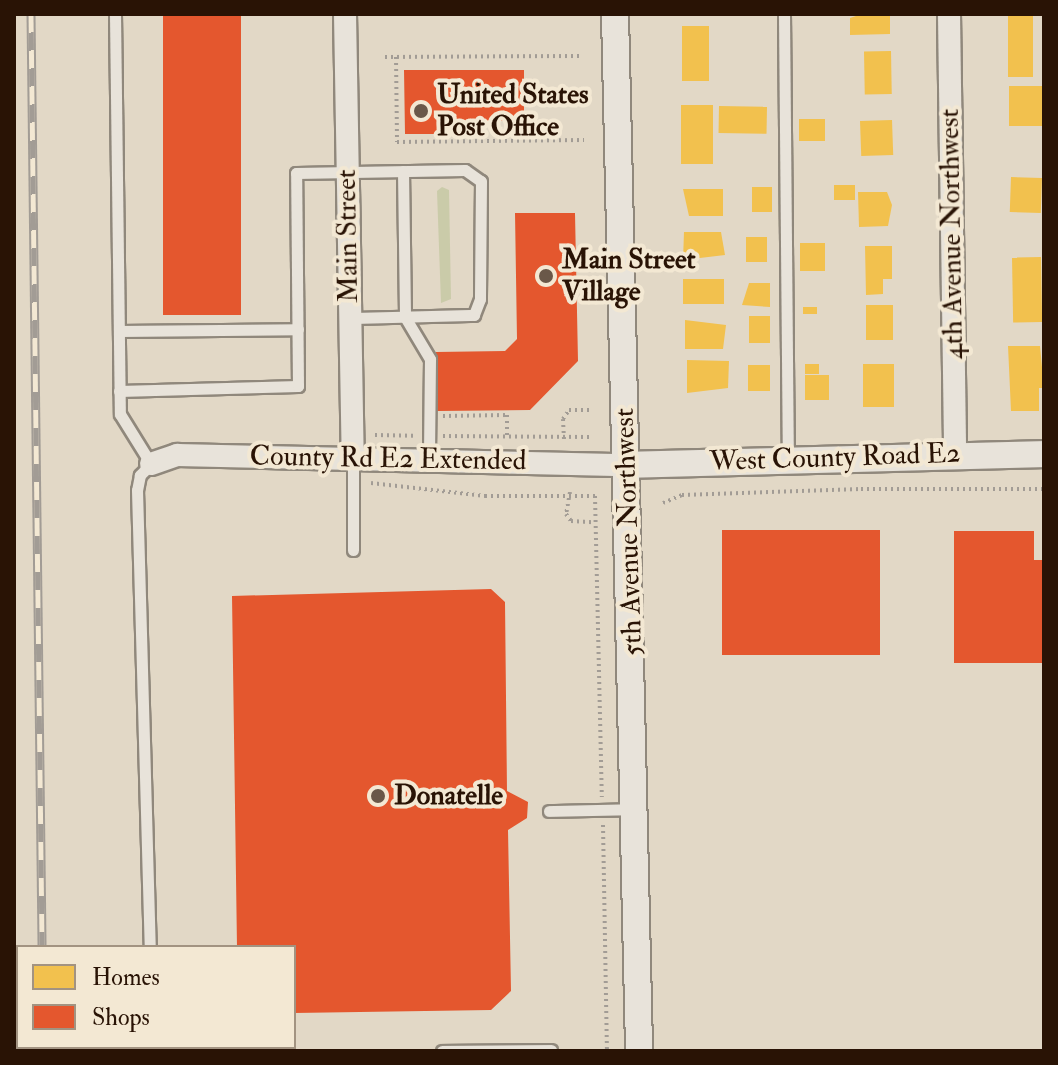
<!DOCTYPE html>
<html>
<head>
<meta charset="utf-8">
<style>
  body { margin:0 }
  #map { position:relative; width:1058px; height:1065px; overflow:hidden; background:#e2d8c6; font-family:"IM FELL Double Pica",serif }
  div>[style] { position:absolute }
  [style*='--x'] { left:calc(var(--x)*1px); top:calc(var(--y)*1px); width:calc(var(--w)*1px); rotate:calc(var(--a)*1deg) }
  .green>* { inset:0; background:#cacba9 }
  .homes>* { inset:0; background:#f2c14e; transform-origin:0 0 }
  .shops>* { inset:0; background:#e4572e; transform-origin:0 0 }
  .path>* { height:4px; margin-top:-2px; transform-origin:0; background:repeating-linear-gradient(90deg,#a29c95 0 2px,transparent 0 6px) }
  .roads { filter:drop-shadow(2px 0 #90887c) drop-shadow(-2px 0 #90887c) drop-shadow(0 2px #90887c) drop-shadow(0 -2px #90887c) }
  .service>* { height:11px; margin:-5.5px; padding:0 5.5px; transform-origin:5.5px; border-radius:5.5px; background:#e8e3da }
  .minor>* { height:22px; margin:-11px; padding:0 11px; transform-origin:11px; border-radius:11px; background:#e8e3da }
  .tertiary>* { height:26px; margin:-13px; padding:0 13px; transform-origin:13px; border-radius:13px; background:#e8e3da }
  .rail>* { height:9px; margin-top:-4.5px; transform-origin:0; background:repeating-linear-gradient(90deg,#f3e8d3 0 18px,#a29c95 0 36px); box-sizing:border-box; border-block:2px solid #a29c95 }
  .dots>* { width:22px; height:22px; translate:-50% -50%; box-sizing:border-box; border:4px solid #f3e8d3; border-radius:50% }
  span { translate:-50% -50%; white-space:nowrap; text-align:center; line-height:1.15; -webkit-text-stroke:8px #f3e8d3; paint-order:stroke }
  .poi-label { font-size:28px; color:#291305; font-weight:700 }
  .left { translate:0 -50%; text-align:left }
  .street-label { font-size:28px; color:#291305 }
  .frame { position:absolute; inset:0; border:16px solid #291305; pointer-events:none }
  .legend { position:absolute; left:16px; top:945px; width:280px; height:104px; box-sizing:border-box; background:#f3e8d3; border:2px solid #a29381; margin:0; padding:10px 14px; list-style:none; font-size:24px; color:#291305 }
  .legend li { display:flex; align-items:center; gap:16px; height:40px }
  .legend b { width:40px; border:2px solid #a29381 }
</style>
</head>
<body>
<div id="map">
  <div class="green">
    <i style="clip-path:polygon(442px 187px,449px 190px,451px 299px,441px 303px,437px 191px)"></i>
  </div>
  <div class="homes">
    <i style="clip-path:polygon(862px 14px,890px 14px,890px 34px,850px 35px,850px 18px)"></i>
    <i style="left:1008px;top:16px;width:25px;height:61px"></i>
    <i style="left:682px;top:26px;width:27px;height:55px"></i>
    <i style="left:891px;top:51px;width:43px;height:27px;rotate:89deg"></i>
    <i style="left:1043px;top:86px;width:40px;height:34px;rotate:90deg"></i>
    <i style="left:681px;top:105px;width:32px;height:59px"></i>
    <i style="left:719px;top:106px;width:48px;height:27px;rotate:1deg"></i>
    <i style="left:799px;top:119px;width:26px;height:22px"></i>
    <i style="left:892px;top:120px;width:35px;height:32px;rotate:88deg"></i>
    <i style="left:1011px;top:177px;width:31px;height:35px;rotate:2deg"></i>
    <i style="left:834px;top:185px;width:21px;height:15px"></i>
    <i style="left:752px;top:187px;width:20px;height:25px"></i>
    <i style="clip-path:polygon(683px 189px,723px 189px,723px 216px,689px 216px)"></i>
    <i style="clip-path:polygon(858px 192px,887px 192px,892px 205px,888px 226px,859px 227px)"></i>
    <i style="clip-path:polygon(684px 232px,721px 232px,725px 255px,683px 260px)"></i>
    <i style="left:746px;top:237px;width:21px;height:25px"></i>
    <i style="left:800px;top:243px;width:25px;height:28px"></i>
    <i style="clip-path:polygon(865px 246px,892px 246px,892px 279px,883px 279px,883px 294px,866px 295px)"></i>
    <i style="left:1041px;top:257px;width:65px;height:29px;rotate:89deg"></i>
    <i style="left:724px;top:279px;width:25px;height:41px;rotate:90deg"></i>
    <i style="clip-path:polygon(749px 283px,770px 283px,770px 307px,742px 305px)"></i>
    <i style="left:893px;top:305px;width:35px;height:27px;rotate:90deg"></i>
    <i style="left:803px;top:307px;width:14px;height:7px"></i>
    <i style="left:749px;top:316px;width:21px;height:27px"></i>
    <i style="clip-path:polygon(685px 320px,726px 325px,723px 349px,685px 349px)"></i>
    <i style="clip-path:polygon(1008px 346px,1040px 346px,1044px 388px,1039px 388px,1039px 411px,1011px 411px)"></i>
    <i style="clip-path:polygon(687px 360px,729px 361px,728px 388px,687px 393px)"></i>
    <i style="left:805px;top:364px;width:14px;height:10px"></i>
    <i style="left:863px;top:364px;width:31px;height:43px"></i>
    <i style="left:748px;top:365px;width:22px;height:26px"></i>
    <i style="left:805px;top:375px;width:24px;height:25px"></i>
  </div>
  <div class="shops">
    <i style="left:163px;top:14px;width:78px;height:301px"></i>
    <i style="clip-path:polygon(404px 70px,524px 70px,524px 121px,447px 121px,447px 134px,405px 134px)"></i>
    <i style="clip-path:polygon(515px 213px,575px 213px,578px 361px,530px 410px,437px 411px,436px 352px,505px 351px,517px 339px)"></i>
    <i style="left:722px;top:530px;width:158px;height:125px"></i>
    <i style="clip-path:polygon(954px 531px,1034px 531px,1034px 560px,1044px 560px,1044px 663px,954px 663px)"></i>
    <i style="clip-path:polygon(491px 589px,505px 602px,507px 791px,528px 802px,527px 818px,508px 830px,511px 991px,491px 1010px,294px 1013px,294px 947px,237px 947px,232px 596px)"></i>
  </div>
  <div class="path">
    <i style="--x:385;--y:57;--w:198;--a:-0.3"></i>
    <i style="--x:396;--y:57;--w:85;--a:89.3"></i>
    <i style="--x:397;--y:142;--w:187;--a:-0.6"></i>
    <i style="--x:443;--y:416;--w:64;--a:-0.9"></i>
    <i style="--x:507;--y:415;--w:23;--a:90"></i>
    <i style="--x:375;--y:435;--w:39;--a:1"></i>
    <i style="--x:443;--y:436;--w:148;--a:0.4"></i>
    <i style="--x:564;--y:439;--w:20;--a:-93"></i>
    <i style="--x:563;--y:419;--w:11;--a:-56"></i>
    <i style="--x:569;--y:410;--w:22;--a:0"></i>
    <i style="--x:371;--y:483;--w:115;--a:6.5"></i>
    <i style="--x:485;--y:496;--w:110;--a:0"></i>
    <i style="--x:595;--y:496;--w:301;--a:88.7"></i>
    <i style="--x:570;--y:492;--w:22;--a:100"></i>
    <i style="--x:566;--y:514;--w:9;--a:54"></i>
    <i style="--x:571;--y:521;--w:22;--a:3"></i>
    <i style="--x:663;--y:503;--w:21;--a:-23"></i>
    <i style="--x:682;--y:495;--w:179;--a:-1.9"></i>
    <i style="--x:861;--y:489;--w:183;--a:0"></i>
    <i style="--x:603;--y:825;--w:226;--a:89"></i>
  </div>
  <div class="roads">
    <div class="service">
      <i style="--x:115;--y:14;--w:400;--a:89.3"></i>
      <i style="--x:120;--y:414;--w:59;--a:58.2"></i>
      <i style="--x:151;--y:464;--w:16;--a:135"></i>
      <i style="--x:140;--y:475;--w:15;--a:101"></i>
      <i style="--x:137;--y:490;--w:457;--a:88.4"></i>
      <i style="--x:784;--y:14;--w:448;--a:89.5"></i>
      <i style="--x:403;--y:171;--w:146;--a:89.2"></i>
      <i style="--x:405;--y:317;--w:49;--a:59.2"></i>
      <i style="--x:430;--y:359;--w:101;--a:90.6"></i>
      <i style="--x:119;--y:331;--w:179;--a:-0.6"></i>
      <i style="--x:119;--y:391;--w:179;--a:-1.6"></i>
      <i style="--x:298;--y:386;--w:213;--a:-90.5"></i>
      <i style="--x:296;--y:173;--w:169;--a:-1"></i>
      <i style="--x:465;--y:170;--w:19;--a:35"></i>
      <i style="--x:481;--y:181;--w:118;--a:90.5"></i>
      <i style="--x:480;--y:299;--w:17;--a:111"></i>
      <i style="--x:474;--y:315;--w:125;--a:178.6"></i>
      <i style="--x:353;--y:458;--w:92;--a:90"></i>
      <i style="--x:549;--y:811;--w:86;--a:-1.3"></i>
      <i style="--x:152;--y:1047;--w:4;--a:90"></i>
      <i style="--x:442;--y:1051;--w:109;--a:-0.5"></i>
    </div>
    <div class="minor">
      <i style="--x:345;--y:14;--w:444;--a:89"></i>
      <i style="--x:949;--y:14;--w:440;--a:89.2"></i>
      <i style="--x:151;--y:464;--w:28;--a:-19"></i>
      <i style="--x:177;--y:455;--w:449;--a:1.3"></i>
    </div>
    <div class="tertiary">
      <i style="--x:615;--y:14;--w:1037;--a:88.67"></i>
      <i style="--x:626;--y:465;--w:418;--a:-1.5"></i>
    </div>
  </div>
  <div class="rail">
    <i style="--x:31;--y:14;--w:933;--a:89.32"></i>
    <i style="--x:43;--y:1047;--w:4;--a:90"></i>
  </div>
  <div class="dots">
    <i style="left:421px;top:111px;background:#6a5849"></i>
    <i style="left:546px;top:276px;background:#6a5849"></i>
    <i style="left:378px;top:796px;background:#6a5849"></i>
  </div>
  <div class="poi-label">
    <span class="left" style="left:437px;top:111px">United States<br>Post Office</span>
    <span class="left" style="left:562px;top:276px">Main Street<br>Village</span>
    <span class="left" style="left:394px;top:796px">Donatelle</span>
  </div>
  <div class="street-label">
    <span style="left:952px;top:234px;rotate:-91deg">4th Avenue Northwest</span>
    <span style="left:348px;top:236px;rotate:-91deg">Main Street</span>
    <span style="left:835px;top:458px;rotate:-2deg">West County Road E2</span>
    <span style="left:388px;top:459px;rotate:1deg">County Rd E2 Extended</span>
    <span style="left:629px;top:532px;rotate:-92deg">5th Avenue Northwest</span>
  </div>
  <div class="frame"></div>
  <ul class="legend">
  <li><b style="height:22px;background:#f2c14e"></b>Homes</li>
  <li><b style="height:22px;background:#e4572e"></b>Shops</li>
  </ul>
</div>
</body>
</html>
